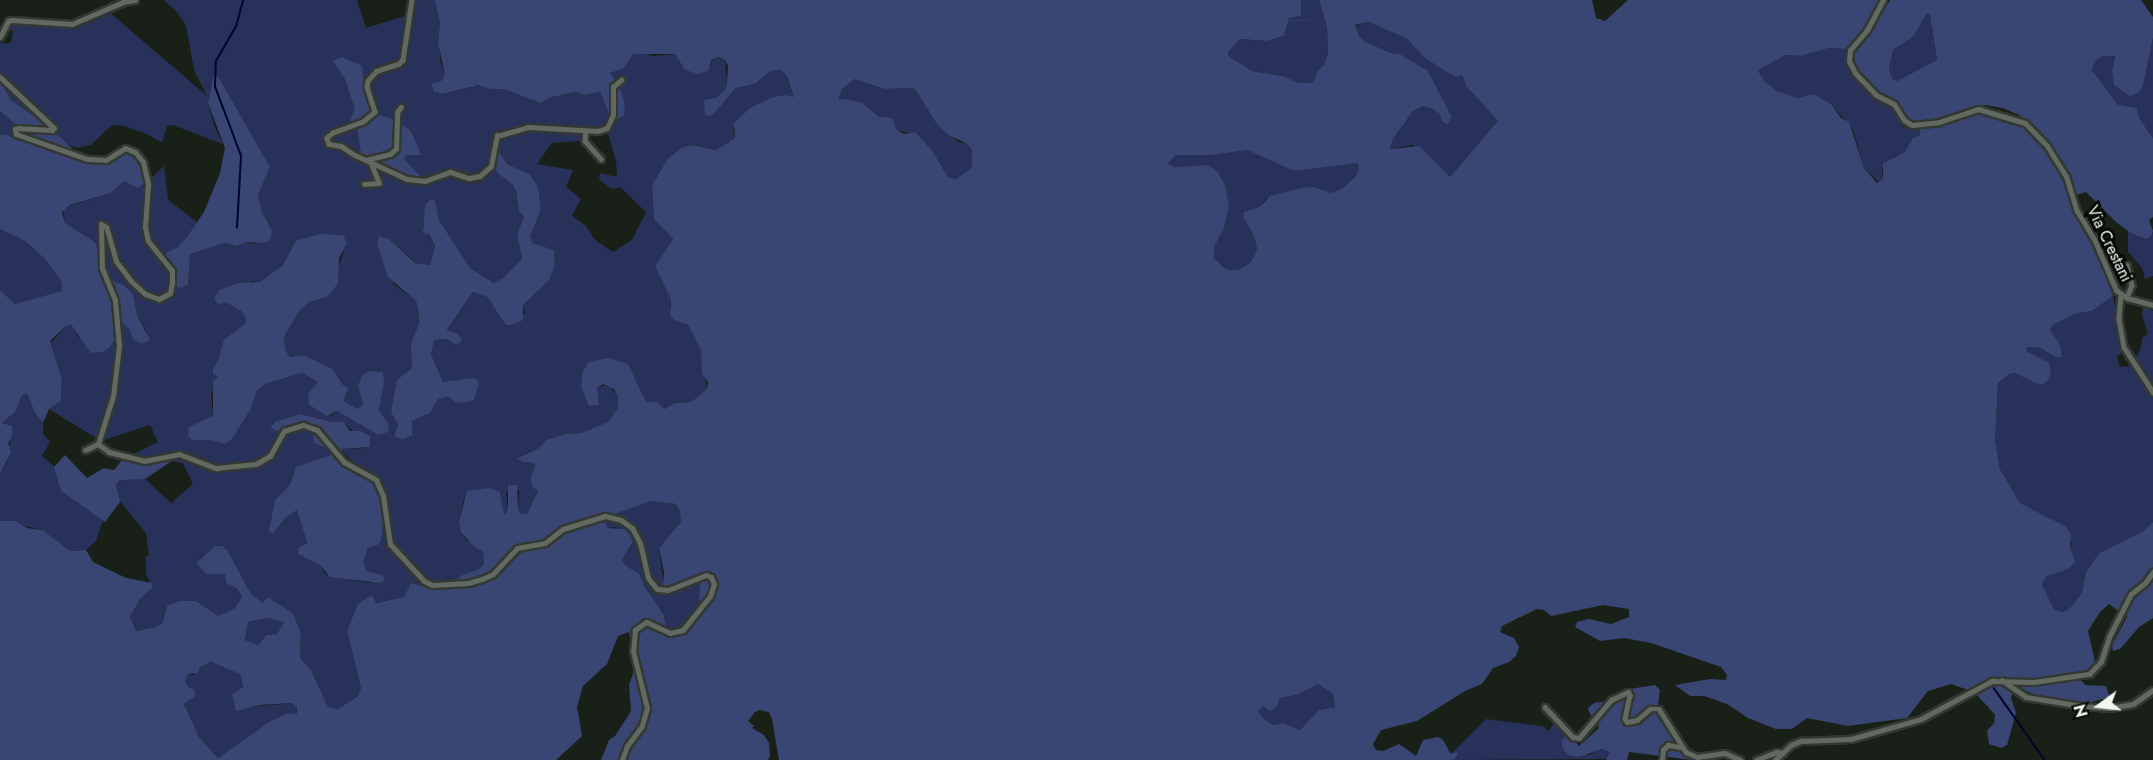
<!DOCTYPE html>
<html>
<head>
<meta charset="utf-8">
<style>
  body { margin:0 }
  #map { position:relative; width:2153px; height:760px; overflow:hidden; background:#192018; font-family:Jost,sans-serif }
  div>[style] { position:absolute }
  [style*='--x'] { left:calc(var(--x)*1px); top:calc(var(--y)*1px); width:calc(var(--w)*1px); rotate:calc(var(--a)*1deg) }
  .green>* { inset:0; background:#27315a }
  .forest>* { inset:0; background:#394572 }
  .stream>* { height:1.5px; margin:-0.75px; padding:0 0.75px; transform-origin:0.75px; border-radius:0.75px; background:#04042b }
  .roads { filter:drop-shadow(2px 0 #343833) drop-shadow(-2px 0 #343833) drop-shadow(0 2px #343833) drop-shadow(0 -2px #343833) }
  .minor>* { height:4.5px; margin:-2.25px; padding:0 2.25px; transform-origin:2.25px; border-radius:2.25px; background:#616960 }
  .tertiary>* { height:5px; margin:-2.5px; padding:0 2.5px; transform-origin:2.5px; border-radius:2.5px; background:#616960 }
  span { translate:-50% -50%; white-space:nowrap; text-align:center; line-height:1.15; -webkit-text-stroke:6px #060906; paint-order:stroke }
  .street-label { font-size:16px; color:#f2f6f1 }
  .north { position:absolute; left:2069px; top:676px; width:60px; height:60px; -webkit-text-stroke:4px #060906; paint-order:stroke; rotate:255deg; font-size:16px; font-weight:700; line-height:24px; text-align:center; color:#f2f6f1 }
  .north::after { content:''; display:block; margin:auto; width:21px; height:27px; background:#f2f6f1; clip-path:polygon(50% 0,100% 100%,50% 72%,0 100%) }
</style>
</head>
<body>
<div id="map">
  <div class="green">
    <i style="clip-path:polygon(evenodd,164px 0,357px 0,366px 28px,412px 14px,414px 0,435px 0,440px 25px,440px 60px,445px 75px,441px 81px,431px 84px,434px 92px,444px 94px,478px 85px,490px 89px,504px 89px,540px 103px,554px 96px,576px 92px,584px 95px,600px 92px,608px 112px,609px 73px,623px 68px,632px 54px,638px 52px,653px 56px,675px 54px,680px 58px,681px 65px,710px 67px,714px 57px,725px 60px,727px 82px,726px 88px,716px 98px,712px 116px,736px 88px,755px 84px,770px 71px,781px 70px,787px 76px,794px 97px,733px 129px,735px 138px,716px 150px,692px 145px,683px 147px,668px 158px,652px 185px,654px 219px,673px 239px,655px 266px,671px 300px,670px 307px,674px 320px,688px 325px,701px 351px,707px 389px,691px 402px,675px 403px,663px 409px,646px 403px,636px 381px,589px 362px,598px 393px,597px 388px,609px 384px,618px 397px,618px 408px,608px 422px,581px 433px,565px 434px,546px 440px,539px 448px,518px 457px,522px 462px,534px 463px,535px 466px,530px 478px,533px 488px,538px 491px,527px 514px,520px 513px,518px 507px,519px 490px,506px 492px,508px 510px,503px 516px,500px 492px,492px 491px,464px 498px,459px 521px,465px 539px,483px 552px,484px 564px,479px 569px,462px 575px,453px 582px,429px 587px,412px 583px,404px 597px,375px 603px,372px 596px,366px 600px,351px 647px,361px 688px,358px 696px,338px 709px,328px 707px,311px 670px,300px 658px,301px 633px,293px 613px,271px 599px,263px 603px,251px 594px,228px 551px,219px 545px,198px 560px,206px 574px,225px 573px,237px 588px,243px 600px,235px 608px,218px 616px,196px 601px,179px 601px,167px 606px,163px 622px,156px 627px,135px 631px,130px 617px,140px 599px,152px 588px,146px 573px,146px 556px,149px 556px,146px 533px,119px 500px,116px 483px,125px 478px,145px 479px,171px 503px,193px 484px,183px 463px,172px 461px,170px 458px,137px 464px,123px 459px,158px 442px,150px 425px,101px 441px,49px 409px,61px 401px,62px 379px,50px 340px,52px 342px,66px 326px,71px 325px,79px 338px,110px 347px,114px 341px,113px 325px,119px 320px,129px 329px,133px 339px,147px 332px,137px 315px,133px 294px,124px 285px,115px 282px,106px 271px,95px 242px,65px 223px,63px 208px,111px 193px,124px 181px,150px 179px,164px 166px,168px 200px,197px 222px,186px 238px,176px 248px,167px 252px,190px 263px,190px 255px,196px 252px,225px 243px,236px 246px,247px 242px,255px 244px,272px 230px,262px 212px,258px 195px,270px 167px,218px 76px,213px 77px,208px 103px,215px 128px,223px 144px,173px 125px,167px 126px,162px 143px,147px 134px,124px 126px,112px 125px,91px 145px,77px 148px,67px 144px,48px 126px,11px 100px,0 80px,0 43px,11px 43px,13px 31px,6px 27px,11px 17px,40px 25px,73px 27px,109px 12px,207px 96px,194px 70px,186px 25px,176px 11px,164px 0,585px 128px,607px 130px,616px 161px,617px 177px,600px 173px,599px 180px,613px 189px,620px 187px,646px 212px,632px 240px,613px 252px,594px 239px,586px 226px,572px 216px,581px 199px,566px 187px,573px 170px,537px 164px,552px 143px,580px 141px,585px 128px,164px 0,496px 147px,507px 164px,530px 174px,533px 180px,541px 208px,530px 237px,533px 243px,554px 250px,555px 265px,537px 292px,531px 294px,523px 306px,525px 313px,506px 325px,487px 297px,473px 292px,447px 331px,456px 345px,446px 339px,433px 340px,431px 354px,443px 382px,470px 378px,456px 402px,449px 397px,438px 399px,430px 413px,412px 421px,412px 435px,397px 432px,398px 425px,391px 412px,397px 391px,412px 368px,412px 353px,419px 324px,418px 309px,416px 301px,394px 284px,379px 249px,379px 237px,389px 239px,416px 263px,430px 265px,435px 246px,423px 228px,425px 213px,437px 212px,439px 220px,470px 268px,495px 283px,503px 278px,522px 259px,517px 234px,524px 217px,519px 211px,516px 191px,512px 184px,497px 173px,493px 160px,496px 147px,164px 0,320px 234px,328px 237px,344px 251px,337px 270px,338px 284px,327px 297px,309px 302px,300px 310px,284px 337px,286px 351px,290px 357px,303px 355px,333px 369px,347px 391px,342px 401px,358px 409px,363px 404px,365px 373px,372px 371px,384px 383px,379px 410px,387px 422px,378px 435px,337px 411px,331px 416px,312px 407px,318px 382px,302px 373px,265px 384px,257px 391px,243px 420px,211px 440px,192px 440px,213px 417px,211px 395px,218px 375px,213px 368px,218px 361px,228px 338px,246px 324px,245px 316px,241px 311px,227px 303px,252px 281px,260px 282px,283px 265px,296px 240px,320px 234px,164px 0,300px 414px,347px 425px,353px 432px,360px 431px,367px 448px,341px 449px,351px 460px,383px 522px,381px 541px,378px 545px,368px 548px,363px 562px,367px 571px,382px 575px,370px 583px,326px 575px,321px 566px,299px 554px,299px 548px,307px 544px,297px 509px,285px 518px,273px 534px,275px 500px,289px 486px,294px 471px,331px 456px,328px 449px,314px 443px,312px 429px,294px 426px,279px 429px,272px 424px,300px 414px)"></i>
    <i style="clip-path:polygon(1301px 0,1319px 0,1327px 28px,1328px 54px,1324px 65px,1318px 70px,1313px 83px,1299px 83px,1283px 76px,1252px 71px,1229px 56px,1228px 52px,1240px 39px,1267px 41px,1284px 36px,1289px 18px,1301px 16px)"></i>
    <i style="clip-path:polygon(1926px 13px,1930px 15px,1937px 60px,1897px 81px,1893px 81px,1889px 69px,1893px 50px,1913px 37px)"></i>
    <i style="clip-path:polygon(1369px 22px,1407px 39px,1425px 58px,1445px 71px,1456px 77px,1462px 75px,1466px 86px,1498px 121px,1450px 177px,1413px 145px,1390px 149px,1393px 139px,1413px 111px,1424px 106px,1432px 109px,1440px 114px,1447px 125px,1452px 117px,1428px 71px,1400px 54px,1391px 53px,1364px 41px,1359px 36px,1355px 26px)"></i>
    <i style="clip-path:polygon(2153px 38px,2153px 138px,2139px 118px,2118px 105px,2092px 70px,2095px 61px,2103px 56px,2115px 56px,2112px 71px,2143px 86px)"></i>
    <i style="clip-path:polygon(1829px 48px,1848px 49px,1848px 68px,1854px 79px,1871px 96px,1891px 106px,1903px 127px,1919px 129px,1920px 135px,1905px 152px,1893px 157px,1882px 168px,1883px 180px,1880px 183px,1864px 168px,1853px 130px,1831px 104px,1814px 94px,1797px 98px,1777px 91px,1764px 81px,1758px 69px,1786px 55px,1801px 56px)"></i>
    <i style="clip-path:polygon(855px 79px,884px 89px,911px 88px,917px 92px,938px 126px,959px 142px,966px 143px,972px 150px,972px 169px,956px 179px,948px 177px,932px 150px,919px 136px,897px 130px,892px 118px,878px 116px,863px 103px,837px 100px,842px 89px)"></i>
    <i style="clip-path:polygon(0 111px,15px 124px,37px 133px,32px 140px,19px 141px,6px 134px,0 135px)"></i>
    <i style="clip-path:polygon(1247px 150px,1294px 171px,1357px 162px,1359px 167px,1358px 175px,1343px 188px,1331px 193px,1322px 191px,1266px 199px,1261px 206px,1244px 212px,1243px 217px,1254px 236px,1257px 249px,1251px 262px,1240px 269px,1230px 270px,1224px 268px,1214px 259px,1214px 247px,1224px 227px,1229px 206px,1225px 185px,1213px 169px,1174px 167px,1168px 162px,1176px 155px,1213px 155px)"></i>
    <i style="clip-path:polygon(0 229px,25px 241px,45px 259px,61px 281px,62px 292px,15px 304px,0 290px)"></i>
    <i style="clip-path:polygon(2128px 230px,2144px 237px,2151px 237px,2153px 232px,2153px 276px,2145px 279px,2142px 268px,2128px 252px)"></i>
    <i style="clip-path:polygon(2113px 296px,2123px 350px,2117px 357px,2120px 367px,2131px 366px,2141px 348px,2142px 338px,2148px 334px,2142px 315px,2143px 307px,2153px 311px,2153px 522px,2143px 531px,2099px 553px,2086px 572px,2082px 593px,2069px 609px,2062px 612px,2054px 609px,2042px 584px,2045px 576px,2060px 572px,2072px 557px,2070px 549px,2072px 543px,2051px 519px,2020px 503px,2000px 469px,1995px 440px,1998px 385px,2009px 374px,2015px 373px,2036px 383px,2042px 385px,2048px 381px,2051px 373px,2026px 351px,2027px 347px,2041px 348px,2055px 357px,2054px 337px,2050px 330px,2053px 325px,2077px 313px,2092px 311px)"></i>
    <i style="clip-path:polygon(27px 394px,35px 413px,43px 423px,43px 434px,50px 442px,42px 456px,55px 467px,61px 491px,103px 520px,96px 541px,86px 550px,70px 551px,43px 530px,0 521px,0 474px,7px 462px,12px 426px,2px 423px,15px 412px,22px 395px)"></i>
    <i style="clip-path:polygon(652px 501px,676px 504px,680px 512px,681px 522px,659px 548px,663px 580px,700px 579px,699px 602px,682px 633px,674px 637px,668px 636px,664px 615px,645px 587px,639px 573px,626px 566px,622px 560px,633px 543px,630px 535px,615px 527px,608px 528px,604px 521px,609px 516px)"></i>
    <i style="clip-path:polygon(267px 618px,284px 622px,277px 634px,267px 635px,258px 645px,245px 640px,248px 622px)"></i>
    <i style="clip-path:polygon(211px 662px,240px 674px,247px 707px,293px 703px,297px 707px,297px 715px,266px 725px,218px 758px,199px 737px,184px 704px,190px 700px,185px 680px,188px 674px,194px 675px,200px 667px)"></i>
    <i style="clip-path:polygon(1318px 684px,1333px 694px,1335px 707px,1319px 710px,1300px 730px,1283px 723px,1274px 725px,1266px 721px,1258px 711px,1263px 706px,1269px 711px,1277px 707px,1280px 698px,1296px 695px)"></i>
    <i style="clip-path:polygon(1486px 719px,1543px 726px,1548px 731px,1555px 722px,1568px 733px,1561px 742px,1588px 755px,1602px 749px,1610px 752px,1608px 759px,1453px 760px,1458px 756px,1451px 754px)"></i>
  </div>
  <div class="forest">
    <i style="clip-path:polygon(evenodd,435px 0,1301px 0,1301px 16px,1289px 18px,1284px 36px,1267px 41px,1240px 39px,1228px 52px,1229px 56px,1252px 71px,1283px 76px,1299px 83px,1313px 83px,1318px 70px,1324px 65px,1328px 54px,1327px 28px,1319px 0,1592px 0,1596px 18px,1605px 21px,1628px 0,1880px 0,1866px 27px,1848px 49px,1829px 48px,1801px 56px,1786px 55px,1758px 70px,1764px 81px,1777px 91px,1797px 98px,1814px 94px,1831px 104px,1841px 118px,1849px 122px,1864px 168px,1877px 183px,1883px 179px,1883px 163px,1905px 152px,1913px 138px,1920px 135px,1919px 129px,1986px 112px,2024px 125px,2037px 136px,2063px 177px,2076px 214px,2096px 248px,2113px 296px,2092px 311px,2077px 313px,2053px 325px,2050px 330px,2060px 345px,2062px 357px,2055px 357px,2041px 348px,2027px 347px,2026px 351px,2049px 363px,2051px 373px,2048px 381px,2042px 385px,2035px 383px,2015px 373px,2009px 374px,1998px 384px,1995px 440px,2000px 469px,2020px 503px,2065px 526px,2071px 534px,2070px 549px,2075px 561px,2071px 567px,2060px 572px,2046px 576px,2042px 584px,2054px 609px,2062px 612px,2069px 609px,2082px 593px,2086px 572px,2099px 553px,2143px 531px,2153px 522px,2153px 618px,2139px 627px,2120px 649px,2113px 651px,2112px 645px,2127px 617px,2126px 610px,2117px 610px,2109px 604px,2100px 612px,2088px 631px,2095px 662px,2093px 669px,2081px 680px,2085px 685px,2106px 686px,2110px 697px,2084px 704px,2047px 700px,2018px 687px,2013px 690px,2011px 698px,2016px 713px,2007px 745px,2001px 748px,1989px 744px,1987px 731px,1994px 723px,1995px 715px,1989px 708px,1974px 692px,1951px 684px,1928px 691px,1907px 718px,1848px 726px,1807px 718px,1792px 729px,1776px 729px,1748px 718px,1727px 704px,1704px 696px,1690px 696px,1675px 685px,1710px 679px,1726px 680px,1727px 675px,1721px 667px,1651px 643px,1624px 638px,1600px 641px,1575px 627px,1577px 622px,1589px 619px,1611px 624px,1629px 617px,1629px 609px,1603px 605px,1551px 616px,1544px 610px,1537px 609px,1502px 626px,1500px 632px,1514px 638px,1519px 647px,1516px 656px,1509px 662px,1493px 668px,1482px 684px,1465px 691px,1417px 721px,1381px 730px,1373px 744px,1376px 750px,1383px 751px,1399px 744px,1416px 756px,1423px 740px,1438px 737px,1443px 740px,1451px 754px,1457px 752px,1458px 755px,1453px 760px,779px 760px,772px 719px,769px 712px,760px 710px,755px 712px,748px 721px,754px 726px,752px 728px,764px 735px,769px 743px,770px 757px,767px 760px,601px 760px,609px 740px,615px 736px,631px 711px,629px 685px,635px 668px,629px 632px,618px 636px,607px 664px,583px 686px,577px 707px,582px 736px,556px 760px,0 760px,0 521px,16px 521px,27px 528px,43px 530px,70px 551px,86px 550px,93px 562px,126px 578px,152px 583px,152px 588px,140px 599px,130px 617px,136px 631px,156px 627px,163px 622px,167px 606px,179px 601px,196px 601px,218px 616px,235px 608px,242px 597px,237px 588px,226px 583px,225px 574px,206px 574px,196px 563px,215px 546px,222px 546px,228px 551px,251px 594px,263px 603px,268px 597px,271px 599px,293px 613px,301px 633px,300px 658px,311px 670px,328px 707px,338px 709px,358px 696px,361px 688px,347px 631px,358px 604px,372px 595px,376px 603px,404px 597px,411px 583px,429px 587px,453px 582px,462px 575px,479px 569px,484px 564px,483px 552px,472px 545px,461px 532px,459px 521px,467px 491px,489px 488px,500px 492px,504px 515px,508px 510px,508px 485px,517px 485px,518px 508px,520px 513px,527px 514px,538px 491px,533px 488px,530px 478px,535px 466px,534px 463px,522px 462px,517px 458px,539px 448px,546px 440px,565px 434px,581px 433px,608px 422px,618px 408px,618px 397px,614px 389px,603px 384px,597px 388px,599px 405px,589px 406px,581px 386px,583px 371px,589px 362px,608px 358px,628px 364px,646px 402px,657px 402px,664px 409px,675px 403px,691px 402px,707px 389px,708px 382px,702px 374px,701px 351px,688px 325px,674px 320px,670px 315px,671px 300px,655px 266px,673px 239px,654px 219px,652px 185px,668px 158px,683px 147px,692px 145px,716px 150px,735px 138px,734px 123px,750px 108px,774px 97px,785px 95px,794px 97px,787px 76px,781px 70px,770px 71px,755px 84px,736px 88px,712px 116px,705px 115px,704px 100px,716px 98px,726px 88px,727px 82px,728px 66px,725px 60px,718px 57px,712px 59px,708px 71px,698px 74px,685px 70px,675px 54px,633px 54px,624px 68px,610px 73px,619px 85px,625px 104px,624px 116px,616px 119px,611px 119px,600px 92px,584px 95px,576px 92px,554px 96px,540px 103px,504px 89px,490px 89px,478px 85px,443px 94px,434px 92px,431px 84px,441px 81px,445px 75px,438px 43px,440px 25px,435px 0,1369px 22px,1407px 39px,1425px 58px,1445px 71px,1456px 77px,1462px 75px,1466px 86px,1498px 121px,1450px 177px,1419px 146px,1390px 149px,1393px 139px,1413px 111px,1424px 106px,1432px 109px,1440px 114px,1442px 121px,1447px 125px,1452px 117px,1428px 71px,1400px 54px,1391px 53px,1364px 41px,1359px 36px,1355px 25px,1369px 22px,435px 0,855px 79px,884px 89px,912px 88px,917px 92px,938px 126px,950px 136px,966px 143px,972px 150px,972px 168px,956px 179px,948px 177px,932px 150px,915px 132px,904px 134px,897px 130px,892px 118px,878px 116px,863px 103px,845px 99px,838px 100px,842px 89px,855px 79px,435px 0,1247px 150px,1294px 171px,1357px 163px,1359px 167px,1357px 175px,1343px 188px,1331px 193px,1314px 187px,1301px 188px,1270px 196px,1261px 206px,1244px 212px,1243px 217px,1254px 236px,1257px 249px,1251px 262px,1240px 269px,1230px 270px,1224px 268px,1214px 258px,1214px 247px,1224px 228px,1229px 206px,1225px 185px,1217px 171px,1208px 165px,1174px 167px,1168px 163px,1176px 155px,1213px 155px,1247px 150px,435px 0,652px 501px,676px 504px,680px 512px,681px 522px,659px 548px,664px 572px,663px 586px,666px 589px,672px 589px,680px 581px,697px 577px,700px 579px,699px 602px,682px 633px,674px 637px,668px 636px,664px 615px,645px 587px,639px 573px,626px 566px,622px 560px,633px 542px,630px 535px,624px 529px,608px 528px,604px 521px,609px 516px,652px 501px,435px 0,267px 618px,284px 622px,277px 634px,267px 635px,258px 645px,245px 640px,248px 622px,267px 618px,435px 0,211px 662px,240px 674px,243px 687px,232px 694px,236px 711px,260px 705px,292px 703px,297px 707px,297px 714px,289px 713px,271px 721px,218px 758px,199px 737px,184px 704px,195px 696px,194px 690px,188px 687px,185px 681px,188px 674px,198px 673px,200px 667px,211px 662px,435px 0,1318px 684px,1333px 694px,1335px 707px,1319px 710px,1300px 730px,1283px 723px,1274px 725px,1266px 721px,1258px 711px,1263px 706px,1269px 711px,1277px 707px,1280px 698px,1296px 695px,1318px 684px)"></i>
    <i style="clip-path:polygon(evenodd,1890px 0,2141px 0,2153px 17px,2153px 38px,2143px 86px,2138px 93px,2130px 96px,2114px 85px,2112px 71px,2115px 56px,2103px 56px,2095px 61px,2092px 70px,2118px 105px,2137px 108px,2139px 118px,2153px 138px,2153px 217px,2149px 220px,2153px 231px,2151px 237px,2146px 239px,2131px 233px,2116px 222px,2086px 192px,2076px 195px,2070px 173px,2040px 131px,2019px 115px,2003px 108px,1985px 105px,1923px 122px,1908px 121px,1897px 101px,1875px 90px,1855px 66px,1854px 53px,1872px 31px,1890px 0,1927px 13px,1930px 15px,1937px 60px,1897px 81px,1893px 80px,1889px 69px,1893px 50px,1913px 37px,1927px 13px)"></i>
    <i style="clip-path:polygon(342px 57px,362px 66px,366px 98px,373px 113px,393px 119px,411px 131px,421px 155px,407px 155px,404px 159px,420px 176px,421px 182px,415px 185px,366px 160px,361px 154px,358px 131px,350px 120px,355px 109px,345px 79px,333px 61px)"></i>
    <i style="clip-path:polygon(218px 76px,270px 167px,258px 195px,262px 212px,272px 230px,271px 239px,264px 243px,247px 242px,236px 246px,225px 243px,196px 252px,190px 255px,188px 284px,181px 288px,176px 287px,163px 259px,167px 252px,176px 248px,186px 238px,204px 212px,220px 173px,225px 148px,208px 103px,213px 77px)"></i>
    <i style="clip-path:polygon(0 80px,11px 100px,48px 126px,87px 162px,129px 149px,136px 154px,150px 179px,138px 188px,124px 181px,111px 193px,70px 205px,62px 212px,65px 223px,95px 242px,106px 271px,115px 282px,124px 285px,133px 294px,137px 315px,150px 340px,142px 344px,133px 339px,129px 329px,119px 320px,113px 325px,114px 341px,110px 347px,103px 352px,91px 353px,71px 325px,66px 326px,50px 341px,62px 379px,61px 401px,49px 409px,43px 423px,35px 413px,27px 394px,22px 395px,15px 412px,2px 423px,12px 426px,12px 437px,8px 443px,11px 452px,0 474px,0 290px,15px 304px,62px 291px,61px 281px,45px 259px,25px 241px,0 229px,0 135px,6px 134px,19px 141px,32px 140px,36px 133px,15px 124px,0 111px)"></i>
    <i style="clip-path:polygon(496px 147px,507px 164px,530px 174px,538px 187px,541px 209px,530px 237px,533px 243px,554px 250px,555px 265px,549px 280px,523px 305px,523px 320px,511px 325px,506px 325px,487px 297px,473px 292px,447px 330px,458px 334px,462px 340px,457px 345px,446px 339px,434px 340px,431px 354px,443px 382px,470px 378px,477px 379px,479px 383px,474px 400px,464px 403px,455px 402px,449px 397px,438px 399px,430px 413px,412px 421px,412px 435px,403px 439px,394px 437px,398px 425px,391px 412px,397px 380px,412px 368px,411px 343px,419px 324px,418px 309px,416px 301px,388px 277px,377px 243px,379px 236px,389px 239px,415px 263px,430px 265px,435px 246px,429px 235px,423px 233px,425px 205px,431px 199px,435px 201px,439px 220px,470px 268px,494px 283px,503px 278px,522px 259px,517px 234px,524px 217px,519px 211px,516px 191px,512px 184px,497px 173px,493px 160px)"></i>
    <i style="clip-path:polygon(320px 234px,343px 235px,347px 243px,339px 258px,338px 284px,327px 297px,309px 302px,300px 310px,284px 337px,286px 351px,290px 357px,303px 355px,333px 369px,343px 385px,348px 388px,343px 401px,358px 409px,363px 404px,358px 386px,362px 376px,368px 371px,383px 372px,384px 383px,379px 410px,389px 425px,388px 432px,378px 435px,337px 411px,327px 416px,309px 405px,308px 394px,318px 382px,302px 373px,265px 384px,257px 391px,250px 410px,232px 439px,225px 444px,211px 440px,192px 440px,188px 436px,189px 427px,213px 416px,213px 382px,218px 376px,213px 374px,213px 368px,218px 361px,224px 340px,246px 323px,245px 316px,241px 311px,227px 303px,218px 304px,214px 299px,219px 290px,239px 283px,260px 282px,283px 265px,296px 240px)"></i>
    <i style="clip-path:polygon(300px 414px,333px 422px,344px 422px,350px 431px,360px 431px,370px 436px,370px 447px,341px 449px,351px 464px,376px 485px,385px 509px,381px 541px,378px 545px,368px 548px,363px 562px,367px 571px,382px 575px,385px 580px,380px 583px,330px 577px,321px 566px,298px 554px,298px 548px,307px 543px,297px 510px,285px 518px,273px 534px,269px 531px,275px 500px,289px 486px,296px 467px,331px 455px,328px 449px,314px 443px,312px 429px,294px 426px,276px 431px,270px 427px,275px 422px)"></i>
    <i style="clip-path:polygon(65px 455px,87px 478px,104px 468px,114px 470px,123px 459px,137px 464px,170px 457px,172px 461px,145px 479px,120px 480px,116px 484px,120px 502px,105px 522px,61px 491px,54px 467px)"></i>
    <i style="clip-path:polygon(1655px 685px,1660px 690px,1658px 704px,1661px 713px,1680px 744px,1694px 757px,1693px 760px,1629px 752px,1627px 760px,1606px 760px,1610px 752px,1602px 749px,1579px 757px,1568px 755px,1563px 749px,1561px 741px,1568px 733px,1579px 746px,1598px 729px,1599px 722px,1590px 714px,1588px 708px,1594px 703px,1615px 700px,1630px 689px)"></i>
  </div>
  <div class="stream">
    <i style="--x:237;--y:228;--w:72;--a:-86.8"></i>
    <i style="--x:241;--y:156;--w:74;--a:-110.6"></i>
    <i style="--x:215;--y:87;--w:26;--a:-88"></i>
    <i style="--x:216;--y:61;--w:39;--a:-60"></i>
    <i style="--x:236;--y:27;--w:28;--a:-75"></i>
    <i style="--x:1994;--y:688;--w:88;--a:54.7"></i>
  </div>
  <div class="roads">
    <div class="minor">
      <i style="--x:412;--y:0;--w:61;--a:98.5"></i>
      <i style="--x:403;--y:60;--w:6;--a:135"></i>
      <i style="--x:399;--y:64;--w:23;--a:162"></i>
      <i style="--x:377;--y:71;--w:13;--a:132"></i>
      <i style="--x:368;--y:81;--w:6;--a:99"></i>
      <i style="--x:367;--y:87;--w:26;--a:72"></i>
      <i style="--x:375;--y:112;--w:16;--a:140"></i>
      <i style="--x:363;--y:122;--w:32;--a:160"></i>
      <i style="--x:333;--y:133;--w:8;--a:140"></i>
      <i style="--x:327;--y:138;--w:6;--a:72"></i>
      <i style="--x:329;--y:144;--w:12;--a:9"></i>
      <i style="--x:341;--y:146;--w:17;--a:33"></i>
      <i style="--x:355;--y:155;--w:57;--a:24.8"></i>
      <i style="--x:407;--y:179;--w:18;--a:6"></i>
      <i style="--x:425;--y:181;--w:27;--a:-20"></i>
      <i style="--x:450;--y:172;--w:20;--a:18"></i>
      <i style="--x:469;--y:178;--w:11;--a:-10"></i>
      <i style="--x:480;--y:176;--w:15;--a:-42"></i>
      <i style="--x:491;--y:166;--w:31;--a:-79"></i>
      <i style="--x:497;--y:136;--w:32;--a:-16"></i>
      <i style="--x:528;--y:127;--w:70;--a:3.3"></i>
      <i style="--x:598;--y:131;--w:9;--a:-18"></i>
      <i style="--x:607;--y:128;--w:14;--a:-65"></i>
      <i style="--x:613;--y:115;--w:28;--a:-90"></i>
      <i style="--x:613;--y:87;--w:11;--a:-41"></i>
      <i style="--x:586;--y:130;--w:11;--a:95"></i>
      <i style="--x:585;--y:141;--w:24;--a:48"></i>
      <i style="--x:366;--y:160;--w:25;--a:-14"></i>
      <i style="--x:390;--y:154;--w:8;--a:-40"></i>
      <i style="--x:396;--y:149;--w:37;--a:-88"></i>
      <i style="--x:397;--y:112;--w:6;--a:-51"></i>
      <i style="--x:364;--y:184;--w:15;--a:-4"></i>
      <i style="--x:379;--y:183;--w:23;--a:-113"></i>
      <i style="--x:2127;--y:265;--w:21;--a:76"></i>
      <i style="--x:2132;--y:285;--w:14;--a:111"></i>
      <i style="--x:2121;--y:295;--w:24;--a:95"></i>
      <i style="--x:2119;--y:319;--w:28;--a:80"></i>
      <i style="--x:2124;--y:347;--w:54;--a:57.2"></i>
      <i style="--x:85;--y:450;--w:14;--a:-25"></i>
      <i style="--x:2002;--y:680;--w:29;--a:35"></i>
      <i style="--x:2026;--y:697;--w:57;--a:9.1"></i>
      <i style="--x:2082;--y:706;--w:28;--a:4"></i>
      <i style="--x:2110;--y:708;--w:23;--a:-10"></i>
      <i style="--x:2133;--y:704;--w:24;--a:-35"></i>
      <i style="--x:1545;--y:707;--w:41;--a:47"></i>
      <i style="--x:1573;--y:737;--w:6;--a:9"></i>
      <i style="--x:1579;--y:738;--w:50;--a:-49.9"></i>
      <i style="--x:1611;--y:700;--w:19;--a:-25"></i>
      <i style="--x:1628;--y:692;--w:4;--a:56"></i>
      <i style="--x:1630;--y:695;--w:24;--a:102"></i>
      <i style="--x:1625;--y:718;--w:4;--a:63"></i>
      <i style="--x:1627;--y:722;--w:10;--a:-11"></i>
      <i style="--x:1637;--y:720;--w:17;--a:-40"></i>
      <i style="--x:1650;--y:709;--w:9;--a:0"></i>
      <i style="--x:1659;--y:709;--w:51;--a:57.9"></i>
      <i style="--x:1686;--y:752;--w:12;--a:24"></i>
      <i style="--x:1697;--y:757;--w:28;--a:-8"></i>
      <i style="--x:1725;--y:753;--w:17;--a:24"></i>
      <i style="--x:1662;--y:760;--w:10;--a:-84"></i>
      <i style="--x:1663;--y:750;--w:7;--a:-45"></i>
      <i style="--x:1668;--y:745;--w:13;--a:9"></i>
      <i style="--x:1756;--y:760;--w:22;--a:-21"></i>
      <i style="--x:1777;--y:752;--w:6;--a:9"></i>
      <i style="--x:1775;--y:760;--w:22;--a:-43"></i>
      <i style="--x:1791;--y:745;--w:11;--a:-22"></i>
      <i style="--x:1801;--y:741;--w:50;--a:-2.3"></i>
      <i style="--x:1851;--y:739;--w:73;--a:-15.9"></i>
      <i style="--x:1921;--y:719;--w:81;--a:-28.2"></i>
      <i style="--x:1992;--y:681;--w:42;--a:1.4"></i>
      <i style="--x:2034;--y:682;--w:56;--a:-8.3"></i>
      <i style="--x:2089;--y:674;--w:17;--a:-45"></i>
      <i style="--x:2101;--y:662;--w:26;--a:-72"></i>
      <i style="--x:2109;--y:637;--w:48;--a:-62.9"></i>
      <i style="--x:2131;--y:594;--w:18;--a:-38"></i>
      <i style="--x:2145;--y:583;--w:14;--a:-54"></i>
    </div>
    <div class="tertiary">
      <i style="--x:1883;--y:0;--w:34;--a:118"></i>
      <i style="--x:1867;--y:30;--w:26;--a:130"></i>
      <i style="--x:1850;--y:50;--w:11;--a:95"></i>
      <i style="--x:1849;--y:61;--w:13;--a:63"></i>
      <i style="--x:1855;--y:73;--w:30;--a:46"></i>
      <i style="--x:1876;--y:95;--w:20;--a:27"></i>
      <i style="--x:1894;--y:104;--w:19;--a:58"></i>
      <i style="--x:1904;--y:120;--w:9;--a:32"></i>
      <i style="--x:1912;--y:125;--w:27;--a:-6"></i>
      <i style="--x:1939;--y:122;--w:41;--a:-18.4"></i>
      <i style="--x:1978;--y:109;--w:49;--a:16.6"></i>
      <i style="--x:2025;--y:123;--w:32;--a:46"></i>
      <i style="--x:2047;--y:146;--w:36;--a:58"></i>
      <i style="--x:2066;--y:176;--w:37;--a:73"></i>
      <i style="--x:2077;--y:211;--w:33;--a:59"></i>
      <i style="--x:2094;--y:239;--w:56;--a:66.7"></i>
      <i style="--x:2116;--y:290;--w:14;--a:36"></i>
      <i style="--x:2127;--y:298;--w:27;--a:15"></i>
      <i style="--x:0;--y:37;--w:18;--a:-63"></i>
      <i style="--x:8;--y:21;--w:4;--a:-14"></i>
      <i style="--x:12;--y:20;--w:60;--a:3.8"></i>
      <i style="--x:72;--y:24;--w:56;--a:-23.3"></i>
      <i style="--x:123;--y:2;--w:12;--a:-9"></i>
      <i style="--x:0;--y:77;--w:74;--a:43.4"></i>
      <i style="--x:54;--y:128;--w:3;--a:135"></i>
      <i style="--x:52;--y:130;--w:33;--a:-177"></i>
      <i style="--x:19;--y:128;--w:4;--a:166"></i>
      <i style="--x:15;--y:129;--w:5;--a:79"></i>
      <i style="--x:16;--y:134;--w:75;--a:19.4"></i>
      <i style="--x:87;--y:159;--w:19;--a:3"></i>
      <i style="--x:106;--y:160;--w:22;--a:-32"></i>
      <i style="--x:125;--y:148;--w:11;--a:22"></i>
      <i style="--x:135;--y:152;--w:13;--a:51"></i>
      <i style="--x:143;--y:162;--w:23;--a:77"></i>
      <i style="--x:148;--y:184;--w:43;--a:94"></i>
      <i style="--x:145;--y:227;--w:14;--a:78"></i>
      <i style="--x:148;--y:241;--w:38;--a:51"></i>
      <i style="--x:172;--y:271;--w:11;--a:90"></i>
      <i style="--x:172;--y:282;--w:11;--a:100"></i>
      <i style="--x:170;--y:293;--w:13;--a:151"></i>
      <i style="--x:159;--y:299;--w:15;--a:-160"></i>
      <i style="--x:145;--y:294;--w:19;--a:-137"></i>
      <i style="--x:131;--y:281;--w:25;--a:-127"></i>
      <i style="--x:116;--y:261;--w:35;--a:-106"></i>
      <i style="--x:106;--y:227;--w:6;--a:-149"></i>
      <i style="--x:101;--y:224;--w:44;--a:88.7"></i>
      <i style="--x:102;--y:268;--w:35;--a:68"></i>
      <i style="--x:115;--y:301;--w:45;--a:84.9"></i>
      <i style="--x:119;--y:346;--w:50;--a:96.8"></i>
      <i style="--x:113;--y:396;--w:50;--a:107.4"></i>
      <i style="--x:98;--y:444;--w:14;--a:36"></i>
      <i style="--x:109;--y:452;--w:36;--a:14"></i>
      <i style="--x:144;--y:461;--w:36;--a:-11"></i>
      <i style="--x:179;--y:454;--w:40;--a:21"></i>
      <i style="--x:216;--y:468;--w:40;--a:-5.7"></i>
      <i style="--x:256;--y:464;--w:16;--a:-30"></i>
      <i style="--x:270;--y:456;--w:29;--a:-61"></i>
      <i style="--x:284;--y:431;--w:20;--a:-18"></i>
      <i style="--x:303;--y:425;--w:15;--a:20"></i>
      <i style="--x:317;--y:430;--w:42;--a:49.8"></i>
      <i style="--x:344;--y:462;--w:37;--a:29"></i>
      <i style="--x:376;--y:480;--w:17;--a:66"></i>
      <i style="--x:383;--y:496;--w:49;--a:81.7"></i>
      <i style="--x:390;--y:544;--w:50;--a:47.4"></i>
      <i style="--x:424;--y:581;--w:9;--a:27"></i>
      <i style="--x:432;--y:585;--w:36;--a:-3"></i>
      <i style="--x:468;--y:583;--w:15;--a:-16"></i>
      <i style="--x:482;--y:579;--w:12;--a:-24"></i>
      <i style="--x:493;--y:574;--w:35;--a:-47"></i>
      <i style="--x:517;--y:548;--w:28;--a:-10"></i>
      <i style="--x:545;--y:543;--w:23;--a:-38"></i>
      <i style="--x:563;--y:529;--w:44;--a:-17.2"></i>
      <i style="--x:605;--y:516;--w:16;--a:14"></i>
      <i style="--x:621;--y:520;--w:14;--a:36"></i>
      <i style="--x:632;--y:528;--w:17;--a:62"></i>
      <i style="--x:640;--y:543;--w:36;--a:77"></i>
      <i style="--x:648;--y:578;--w:14;--a:51"></i>
      <i style="--x:657;--y:589;--w:11;--a:5"></i>
      <i style="--x:668;--y:590;--w:41;--a:-21.5"></i>
      <i style="--x:706;--y:575;--w:5;--a:22"></i>
      <i style="--x:711;--y:577;--w:8;--a:67"></i>
      <i style="--x:714;--y:584;--w:13;--a:108"></i>
      <i style="--x:710;--y:596;--w:43;--a:128.5"></i>
      <i style="--x:683;--y:630;--w:13;--a:167"></i>
      <i style="--x:670;--y:633;--w:26;--a:-155"></i>
      <i style="--x:646;--y:622;--w:14;--a:144"></i>
      <i style="--x:635;--y:630;--w:21;--a:95"></i>
      <i style="--x:633;--y:651;--w:59;--a:76.2"></i>
      <i style="--x:647;--y:708;--w:19;--a:106"></i>
      <i style="--x:642;--y:726;--w:25;--a:127"></i>
      <i style="--x:627;--y:746;--w:15;--a:110"></i>
    </div>
  </div>
  <div class="street-label">
    <span style="left:2109px;top:244px;rotate:64deg">Via Crestani</span>
  </div>
  <div class="north">N</div>
</div>
</body>
</html>
